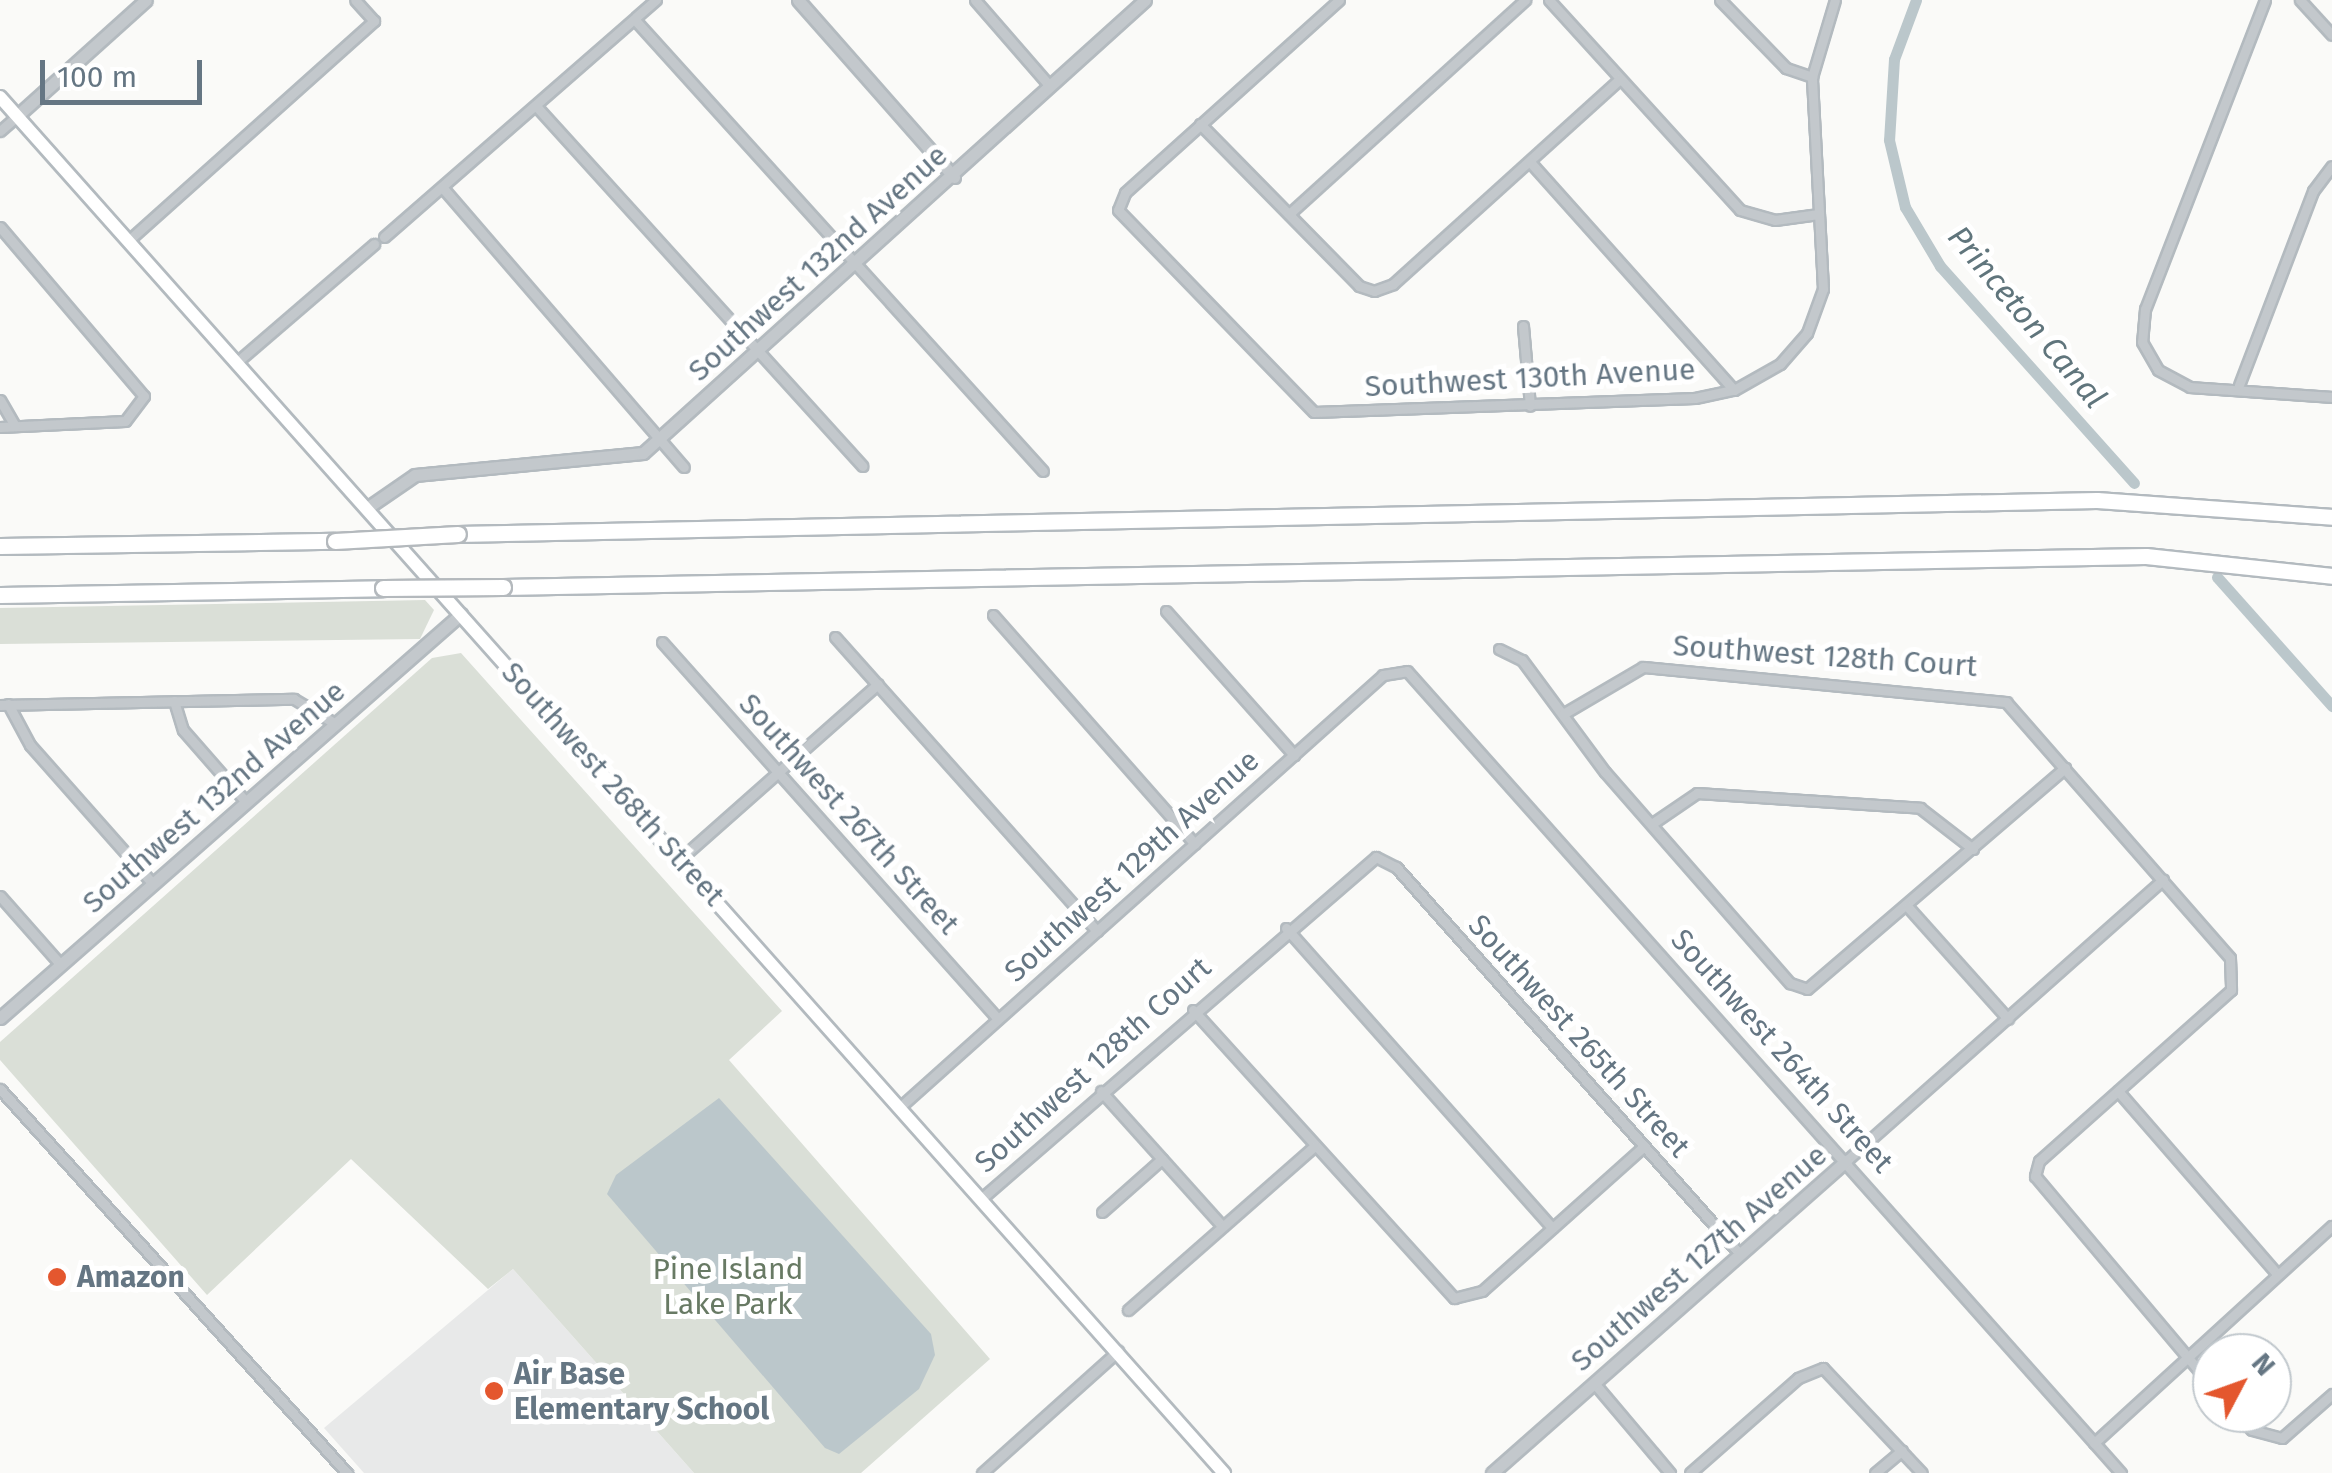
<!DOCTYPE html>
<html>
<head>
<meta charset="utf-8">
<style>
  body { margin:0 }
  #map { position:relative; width:2332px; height:1473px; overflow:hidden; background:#fafaf8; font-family:"Fira Sans",sans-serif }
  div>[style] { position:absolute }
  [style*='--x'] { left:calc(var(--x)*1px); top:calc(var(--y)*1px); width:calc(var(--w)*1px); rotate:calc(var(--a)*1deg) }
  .built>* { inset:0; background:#e8e9e9 }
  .green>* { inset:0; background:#dadfd7 }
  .water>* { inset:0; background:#bbc7cb }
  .canal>* { height:11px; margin:-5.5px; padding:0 5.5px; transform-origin:5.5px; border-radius:5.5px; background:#bbc7cb }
  .roads { filter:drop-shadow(2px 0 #b3babf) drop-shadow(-2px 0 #b3babf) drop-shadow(0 2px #b3babf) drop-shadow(0 -2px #b3babf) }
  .minor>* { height:9px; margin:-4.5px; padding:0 4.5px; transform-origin:4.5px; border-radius:4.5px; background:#c3c8cc }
  .tertiary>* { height:11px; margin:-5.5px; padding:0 5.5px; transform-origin:5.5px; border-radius:5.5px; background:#c3c8cc }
  .secondary>* { height:12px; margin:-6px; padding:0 6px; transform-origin:6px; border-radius:6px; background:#fff }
  .motorway>* { height:15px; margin:-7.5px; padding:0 7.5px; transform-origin:7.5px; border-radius:7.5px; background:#fff }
  .bridges { filter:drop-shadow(2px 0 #b4b9bd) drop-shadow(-2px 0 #b4b9bd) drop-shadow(0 2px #b4b9bd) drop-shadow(0 -2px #b4b9bd) }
  .motorway-bridge>* { height:15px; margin:-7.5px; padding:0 7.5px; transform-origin:7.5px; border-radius:7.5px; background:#fff }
  .dots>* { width:28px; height:28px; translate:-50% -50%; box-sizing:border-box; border:5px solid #fff; border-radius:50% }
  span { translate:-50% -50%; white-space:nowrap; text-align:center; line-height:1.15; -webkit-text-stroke:10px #fff; paint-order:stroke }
  .street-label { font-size:30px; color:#657683 }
  .park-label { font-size:30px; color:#687a64 }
  .poi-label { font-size:30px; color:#657683; font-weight:700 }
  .left { translate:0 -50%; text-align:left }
  .water-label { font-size:32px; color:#60757c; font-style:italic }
  .north { position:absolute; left:2192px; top:1333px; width:100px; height:100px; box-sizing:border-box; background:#fff; border:2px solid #c1c8cd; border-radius:50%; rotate:49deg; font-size:28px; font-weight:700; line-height:40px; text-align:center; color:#657683 }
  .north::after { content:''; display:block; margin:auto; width:35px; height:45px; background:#e4572e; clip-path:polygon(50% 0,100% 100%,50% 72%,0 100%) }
  .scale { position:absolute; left:40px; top:60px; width:162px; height:45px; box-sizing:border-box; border:5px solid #657683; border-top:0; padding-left:12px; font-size:30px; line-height:35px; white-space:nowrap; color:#657683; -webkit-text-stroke:8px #fff; paint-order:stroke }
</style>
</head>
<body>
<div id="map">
  <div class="built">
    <i style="clip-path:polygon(513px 1269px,694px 1473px,364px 1473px,324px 1428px)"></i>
  </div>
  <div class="green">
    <i style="clip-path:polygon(425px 600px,434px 610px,420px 639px,0 644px,0 608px)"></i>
    <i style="clip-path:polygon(461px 653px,782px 1011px,729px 1060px,990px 1359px,861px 1473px,694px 1473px,513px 1269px,488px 1289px,351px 1159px,207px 1295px,0 1060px,0 1042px,432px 658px)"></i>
  </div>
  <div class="water">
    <i style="clip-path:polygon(719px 1098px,931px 1334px,935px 1355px,919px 1389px,839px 1454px,825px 1448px,607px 1194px,616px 1175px)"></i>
  </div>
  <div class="canal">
    <i style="--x:1916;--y:0;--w:63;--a:110.4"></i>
    <i style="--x:1894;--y:59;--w:81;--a:93.5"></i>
    <i style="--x:1889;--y:140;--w:69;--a:76.6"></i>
    <i style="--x:1905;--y:207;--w:69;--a:59.3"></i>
    <i style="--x:1940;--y:266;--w:291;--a:48.2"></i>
    <i style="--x:2217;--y:577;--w:173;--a:48.3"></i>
  </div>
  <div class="roads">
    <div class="minor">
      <i style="--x:975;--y:0;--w:113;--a:49"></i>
      <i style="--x:1339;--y:0;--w:288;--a:138"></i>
      <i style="--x:1125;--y:193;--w:18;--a:112"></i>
      <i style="--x:1118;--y:210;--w:281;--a:45.9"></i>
      <i style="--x:1314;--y:412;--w:381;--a:-2.1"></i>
      <i style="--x:1695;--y:398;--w:40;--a:-12"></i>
      <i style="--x:1734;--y:390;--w:53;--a:-29.5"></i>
      <i style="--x:1780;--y:364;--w:41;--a:-48.9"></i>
      <i style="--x:1807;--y:333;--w:47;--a:-70"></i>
      <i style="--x:1823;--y:289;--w:212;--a:-93"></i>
      <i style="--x:1812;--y:77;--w:80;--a:-73.4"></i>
      <i style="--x:1549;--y:0;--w:284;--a:47.7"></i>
      <i style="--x:1740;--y:210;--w:36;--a:16"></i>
      <i style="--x:1775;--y:220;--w:44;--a:-7.8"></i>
      <i style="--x:1720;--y:0;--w:95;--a:45.9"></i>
      <i style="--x:1786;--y:68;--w:28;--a:19"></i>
      <i style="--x:2265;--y:0;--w:331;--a:111.2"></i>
      <i style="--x:2145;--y:309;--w:33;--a:95"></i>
      <i style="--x:2142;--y:342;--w:32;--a:60"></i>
      <i style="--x:2158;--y:370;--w:36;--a:28"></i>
      <i style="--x:2190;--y:387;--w:142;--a:4"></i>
      <i style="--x:2300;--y:0;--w:47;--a:47.6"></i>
      <i style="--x:635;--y:20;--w:608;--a:47.87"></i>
      <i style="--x:536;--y:106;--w:486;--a:47.8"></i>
      <i style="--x:1200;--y:124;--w:227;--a:45.5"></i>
      <i style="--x:1359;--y:286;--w:16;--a:18"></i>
      <i style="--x:1374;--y:291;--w:20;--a:-20"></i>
      <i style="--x:1393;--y:284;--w:304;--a:-42.1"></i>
      <i style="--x:0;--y:131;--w:23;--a:-41"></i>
      <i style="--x:1530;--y:162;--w:306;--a:48.2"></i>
      <i style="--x:442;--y:187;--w:370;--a:49.2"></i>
      <i style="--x:1289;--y:214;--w:319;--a:-42.2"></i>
      <i style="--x:0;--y:227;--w:222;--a:49.6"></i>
      <i style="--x:144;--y:396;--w:31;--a:127"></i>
      <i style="--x:125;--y:421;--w:125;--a:177.3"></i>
      <i style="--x:384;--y:237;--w:361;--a:-41.1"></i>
      <i style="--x:129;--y:240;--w:329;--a:-41.8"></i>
      <i style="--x:374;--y:21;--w:28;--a:-132"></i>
      <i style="--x:1523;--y:326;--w:80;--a:85"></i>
      <i style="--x:237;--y:362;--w:181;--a:-40.7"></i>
      <i style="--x:2239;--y:385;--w:208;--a:-69.1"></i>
      <i style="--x:2313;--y:191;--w:31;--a:-53"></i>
      <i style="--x:0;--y:400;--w:30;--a:60"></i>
      <i style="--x:1166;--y:611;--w:193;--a:48.4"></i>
      <i style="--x:993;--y:615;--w:305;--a:48.6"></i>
      <i style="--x:835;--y:637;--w:394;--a:48.3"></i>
      <i style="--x:662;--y:642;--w:505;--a:48.29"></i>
      <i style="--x:1499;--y:649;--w:25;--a:26"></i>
      <i style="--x:1522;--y:660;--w:139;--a:53.5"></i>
      <i style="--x:1605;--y:772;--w:281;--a:48.8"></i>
      <i style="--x:1790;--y:983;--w:18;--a:19"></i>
      <i style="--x:1807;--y:989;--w:340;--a:-40.6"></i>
      <i style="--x:174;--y:701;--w:30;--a:73"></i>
      <i style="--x:183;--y:730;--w:96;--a:48.8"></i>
      <i style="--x:8;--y:704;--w:47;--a:61.8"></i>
      <i style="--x:30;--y:745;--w:186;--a:48.5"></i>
      <i style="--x:0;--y:705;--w:294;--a:-1.2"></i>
      <i style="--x:294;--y:699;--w:49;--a:30.8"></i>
      <i style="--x:1563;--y:714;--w:93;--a:-30.4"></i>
      <i style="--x:1643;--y:667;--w:365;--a:5.5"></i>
      <i style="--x:2006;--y:702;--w:340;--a:48.8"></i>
      <i style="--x:2230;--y:958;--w:32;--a:88"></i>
      <i style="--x:2231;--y:990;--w:257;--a:138.3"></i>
      <i style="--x:2039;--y:1161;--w:16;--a:105"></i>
      <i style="--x:2035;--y:1176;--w:275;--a:49.9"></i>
      <i style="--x:1653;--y:823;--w:53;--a:-34.3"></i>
      <i style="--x:1697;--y:793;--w:224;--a:3.8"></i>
      <i style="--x:1920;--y:808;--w:67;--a:37.7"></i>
      <i style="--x:680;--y:859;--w:264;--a:-41.5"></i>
      <i style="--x:0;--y:896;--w:92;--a:48.5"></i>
      <i style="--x:1908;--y:907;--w:150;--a:48.2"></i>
      <i style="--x:1286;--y:928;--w:401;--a:48.4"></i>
      <i style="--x:1193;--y:1010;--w:389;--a:47.8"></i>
      <i style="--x:1454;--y:1298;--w:29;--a:-14"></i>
      <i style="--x:1482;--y:1291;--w:217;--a:-41.8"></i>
      <i style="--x:0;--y:1089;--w:518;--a:47.9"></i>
      <i style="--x:1101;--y:1091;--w:181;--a:48.1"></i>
      <i style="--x:2118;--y:1091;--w:242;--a:49"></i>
      <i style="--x:900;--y:1107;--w:648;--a:-41.81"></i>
      <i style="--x:1383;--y:675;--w:24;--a:-9"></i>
      <i style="--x:1407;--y:671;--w:1074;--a:48.32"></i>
      <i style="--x:1846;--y:1161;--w:424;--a:-41.6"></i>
      <i style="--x:982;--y:1198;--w:521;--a:-40.88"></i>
      <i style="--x:1376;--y:857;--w:22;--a:27"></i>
      <i style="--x:1396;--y:867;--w:518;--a:48.37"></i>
      <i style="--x:1102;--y:1212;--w:80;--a:-41.5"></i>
      <i style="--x:1128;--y:1310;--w:249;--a:-41.3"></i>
      <i style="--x:1594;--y:1383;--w:118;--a:49.8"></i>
      <i style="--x:2236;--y:1413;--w:23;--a:47"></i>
      <i style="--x:2252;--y:1430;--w:31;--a:15"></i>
      <i style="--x:2282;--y:1438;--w:67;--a:-41.3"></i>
      <i style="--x:2094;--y:1443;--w:322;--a:-42.4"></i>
      <i style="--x:982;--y:1473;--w:183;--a:-41.9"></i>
      <i style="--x:1690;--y:1473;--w:144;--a:-41.3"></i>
      <i style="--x:1798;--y:1378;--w:27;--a:-22"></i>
      <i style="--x:1823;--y:1368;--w:144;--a:46.7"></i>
      <i style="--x:1875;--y:1473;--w:35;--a:-40"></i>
    </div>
    <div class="tertiary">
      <i style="--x:798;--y:0;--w:236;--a:48.6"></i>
      <i style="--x:17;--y:116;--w:173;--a:-42"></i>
      <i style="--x:367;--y:508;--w:58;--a:-34.5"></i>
      <i style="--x:415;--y:475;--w:229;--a:-5.5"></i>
      <i style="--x:643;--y:453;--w:676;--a:-42.06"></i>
      <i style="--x:0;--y:1018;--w:613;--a:-41.23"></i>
      <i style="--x:1492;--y:1473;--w:472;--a:-41.4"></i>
    </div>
    <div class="secondary">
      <i style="--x:0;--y:97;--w:1842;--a:48.35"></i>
    </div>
    <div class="motorway">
      <i style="--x:458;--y:534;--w:1639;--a:-1.19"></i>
      <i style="--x:2097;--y:500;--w:236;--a:4.1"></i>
      <i style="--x:0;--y:546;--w:335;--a:-0.9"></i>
      <i style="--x:503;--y:587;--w:1643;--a:-1.08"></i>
      <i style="--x:2146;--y:556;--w:187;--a:6.1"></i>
      <i style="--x:0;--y:595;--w:383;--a:-1"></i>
    </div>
  </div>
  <div class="bridges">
    <div class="motorway-bridge">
      <i style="--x:335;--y:541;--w:123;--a:-3.3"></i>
      <i style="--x:383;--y:588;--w:120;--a:-0.5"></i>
    </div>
  </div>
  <div class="dots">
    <i style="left:57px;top:1277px;background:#e4572e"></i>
    <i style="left:494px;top:1391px;background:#e4572e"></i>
  </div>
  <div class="street-label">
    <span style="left:818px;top:263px;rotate:-42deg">Southwest 132nd Avenue</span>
    <span style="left:1530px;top:378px;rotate:-3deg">Southwest 130th Avenue</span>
    <span style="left:1825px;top:656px;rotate:4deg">Southwest 128th Court</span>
    <span style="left:613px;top:784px;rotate:48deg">Southwest 268th Street</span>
    <span style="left:214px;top:797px;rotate:-41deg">Southwest 132nd Avenue</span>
    <span style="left:849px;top:814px;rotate:48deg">Southwest 267th Street</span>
    <span style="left:1132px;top:866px;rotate:-42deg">Southwest 129th Avenue</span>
    <span style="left:1579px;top:1036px;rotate:48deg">Southwest 265th Street</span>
    <span style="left:1782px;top:1051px;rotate:48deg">Southwest 264th Street</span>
    <span style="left:1093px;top:1065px;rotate:-42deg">Southwest 128th Court</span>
    <span style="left:1699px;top:1258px;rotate:-41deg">Southwest 127th Avenue</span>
  </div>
  <div class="park-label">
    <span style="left:728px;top:1286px">Pine Island<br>Lake Park</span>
  </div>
  <div class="poi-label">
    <span class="left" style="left:77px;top:1277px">Amazon</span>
    <span class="left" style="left:514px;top:1391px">Air Base<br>Elementary School</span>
  </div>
  <div class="water-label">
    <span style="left:2027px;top:317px;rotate:50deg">Princeton Canal</span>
  </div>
  <div class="north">N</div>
  <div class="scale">100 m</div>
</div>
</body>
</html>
